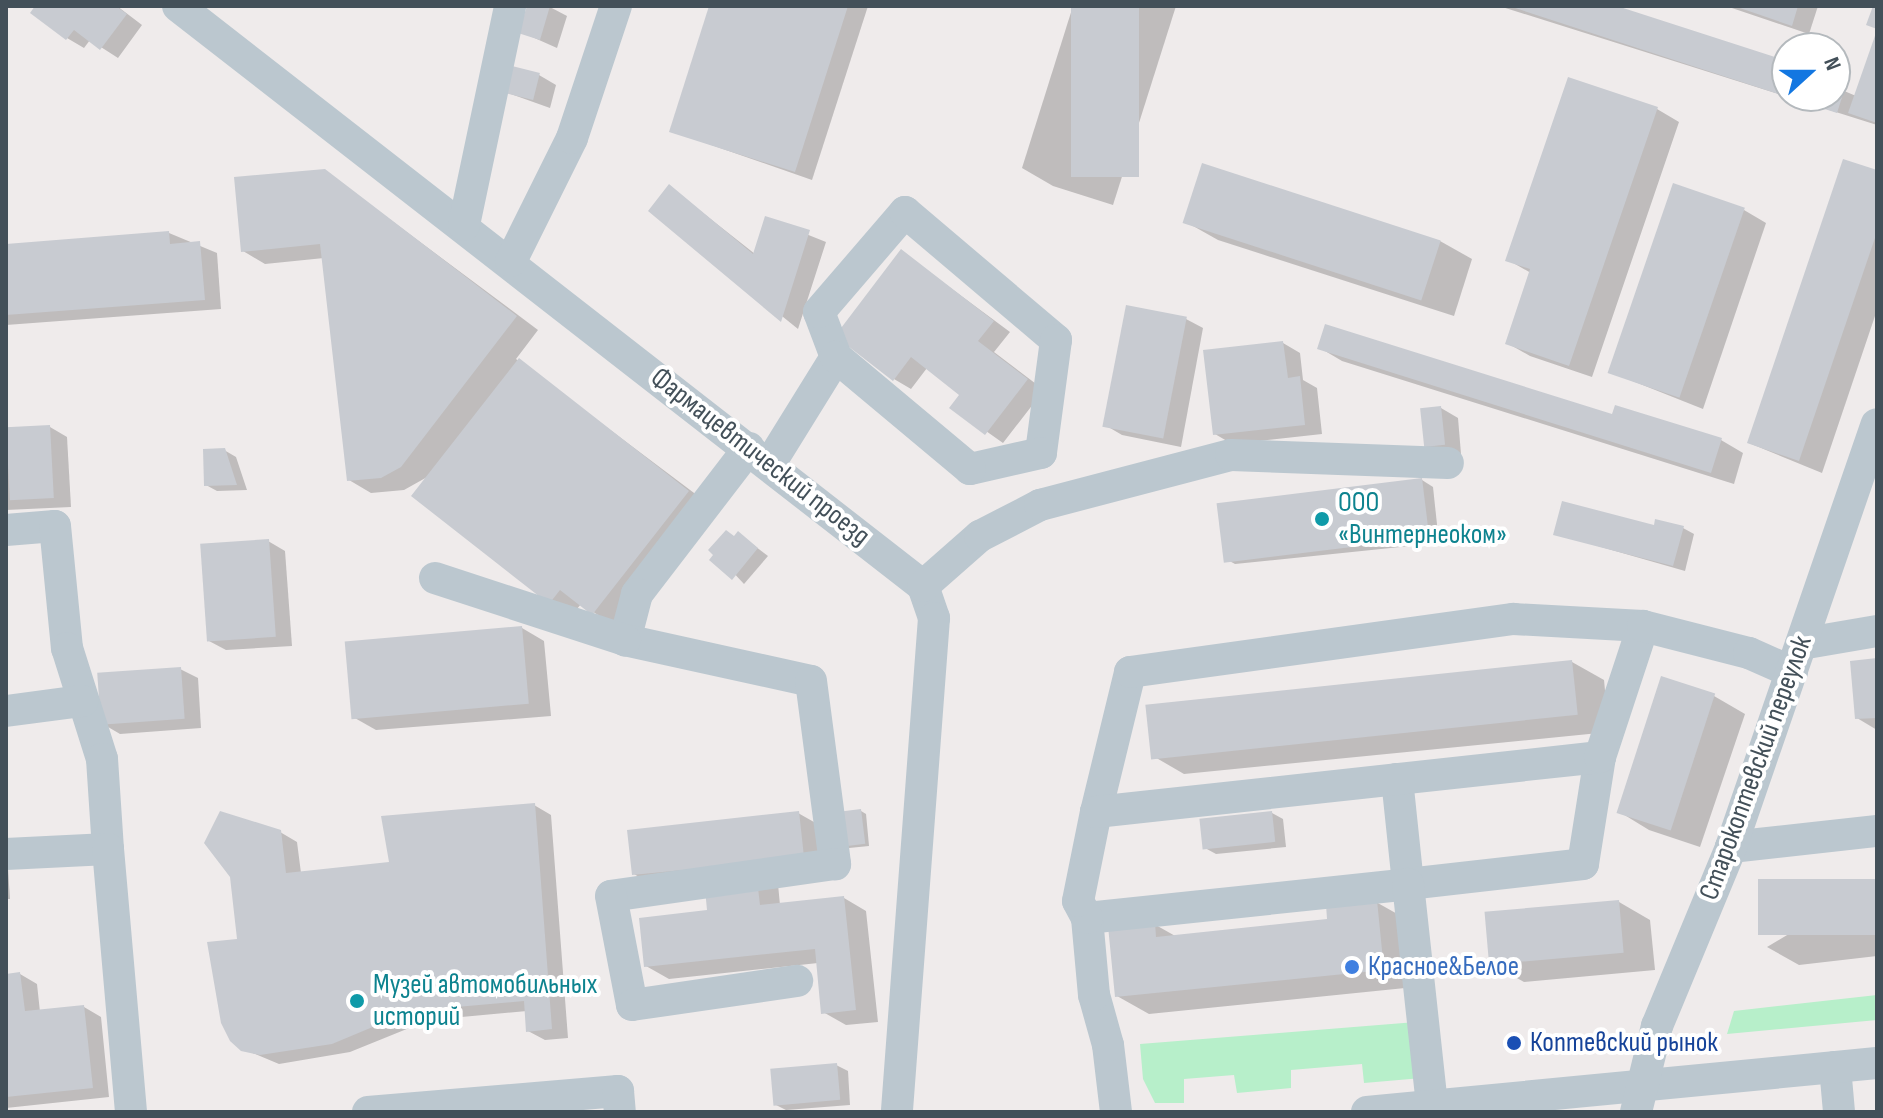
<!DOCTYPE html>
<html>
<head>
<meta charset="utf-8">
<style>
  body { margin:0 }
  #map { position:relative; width:1883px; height:1118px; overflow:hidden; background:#efebeb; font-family:"Sofia Sans Condensed",sans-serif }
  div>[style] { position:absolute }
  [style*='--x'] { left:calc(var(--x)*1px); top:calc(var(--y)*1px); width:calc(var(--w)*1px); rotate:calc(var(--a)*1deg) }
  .green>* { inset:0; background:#b7efca }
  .shadow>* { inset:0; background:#0003 }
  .building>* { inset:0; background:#c8cbd1; transform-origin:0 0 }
  .minor>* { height:32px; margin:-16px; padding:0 16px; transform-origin:16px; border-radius:16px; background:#bbc7cf }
  .dots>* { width:22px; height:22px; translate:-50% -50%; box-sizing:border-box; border:4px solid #fff; border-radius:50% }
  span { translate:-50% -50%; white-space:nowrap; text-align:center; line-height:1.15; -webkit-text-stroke:8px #fff; paint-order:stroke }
  .street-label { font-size:28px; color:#435059 }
  .culture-label { font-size:28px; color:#0d838f }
  .left { translate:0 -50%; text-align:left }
  .shop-label { font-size:28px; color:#366cbe }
  .transit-label { font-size:28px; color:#164399 }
  .frame { position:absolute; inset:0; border:8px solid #435059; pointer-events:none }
  .north { position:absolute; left:1771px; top:32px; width:80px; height:80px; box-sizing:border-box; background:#fff; border:2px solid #b4b9bd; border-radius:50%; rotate:69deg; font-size:22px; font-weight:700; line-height:32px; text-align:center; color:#435059 }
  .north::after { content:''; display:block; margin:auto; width:28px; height:36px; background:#1377e1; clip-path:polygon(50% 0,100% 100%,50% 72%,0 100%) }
</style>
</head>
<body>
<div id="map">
  <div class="green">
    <i style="clip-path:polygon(1877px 995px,1877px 1020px,1727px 1034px,1734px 1011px)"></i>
    <i style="clip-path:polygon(1416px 1022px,1422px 1078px,1364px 1083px,1362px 1064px,1291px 1070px,1291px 1088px,1237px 1093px,1234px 1075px,1184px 1079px,1184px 1103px,1155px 1103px,1143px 1079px,1140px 1044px)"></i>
  </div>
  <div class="shadow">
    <i style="clip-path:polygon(38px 6px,117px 6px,142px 25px,118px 58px,90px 40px,84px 48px,67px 38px)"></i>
    <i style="clip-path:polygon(529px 6px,548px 6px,567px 16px,557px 48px,521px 32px)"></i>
    <i style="clip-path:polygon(711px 6px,868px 6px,812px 180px,671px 131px)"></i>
    <i style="clip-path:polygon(1073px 6px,1176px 6px,1113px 205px,1053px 186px,1022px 168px)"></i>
    <i style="clip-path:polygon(1499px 6px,1610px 6px,1777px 60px,1787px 66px,1787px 96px,1835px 96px,1835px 87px,1856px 96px,1877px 35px,1877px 125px)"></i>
    <i style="clip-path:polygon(1726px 6px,1818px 6px,1809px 34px)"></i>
    <i style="clip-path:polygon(539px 75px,556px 85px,550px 108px,500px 90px)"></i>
    <i style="clip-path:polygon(1657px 109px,1679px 122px,1592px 377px,1530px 356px,1507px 343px,1531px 273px,1508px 260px)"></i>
    <i style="clip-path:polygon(325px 171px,538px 330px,516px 359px,710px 505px,615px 626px,581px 604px,572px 615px,550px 603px,429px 476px,404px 490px,371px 493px,349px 480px,324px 258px,265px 264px,243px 251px)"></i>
    <i style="clip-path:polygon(1877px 172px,1877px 310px,1822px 473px,1749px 443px)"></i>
    <i style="clip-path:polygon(670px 187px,755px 254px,766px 218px,826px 242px,798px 329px,650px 210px)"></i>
    <i style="clip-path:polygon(1744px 210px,1766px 223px,1703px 409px,1610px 372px)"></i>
    <i style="clip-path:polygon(1186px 222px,1440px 241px,1472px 259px,1454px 316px,1218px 240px)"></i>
    <i style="clip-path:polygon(169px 233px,217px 253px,221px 309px,6px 325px,6px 246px)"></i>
    <i style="clip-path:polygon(902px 252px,1010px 332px,994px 352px,1044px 390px,1003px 443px,952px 407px,962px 394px,927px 368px,911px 389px,894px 379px)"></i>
    <i style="clip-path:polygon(1186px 319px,1203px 328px,1181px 447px,1122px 435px,1105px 425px)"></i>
    <i style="clip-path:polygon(1283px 343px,1300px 353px,1303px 380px,1317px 388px,1322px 434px,1232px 444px,1215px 434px)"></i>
    <i style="clip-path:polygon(1320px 348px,1721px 440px,1743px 453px,1734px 484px,1342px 361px)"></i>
    <i style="clip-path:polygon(1441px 408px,1458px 418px,1461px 454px,1442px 456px,1425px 446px)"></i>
    <i style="clip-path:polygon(50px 427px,67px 437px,71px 507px,6px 510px,6px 429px)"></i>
    <i style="clip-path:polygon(224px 450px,236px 457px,247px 490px,217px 491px,206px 485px)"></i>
    <i style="clip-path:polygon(1422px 480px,1433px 487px,1439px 543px,1235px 564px,1224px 558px)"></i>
    <i style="clip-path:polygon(1655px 527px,1683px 528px,1694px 534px,1685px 571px,1556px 534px)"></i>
    <i style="clip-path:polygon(739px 534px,768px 556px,744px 584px,716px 554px)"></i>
    <i style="clip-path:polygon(268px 541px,285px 551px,292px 646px,226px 650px,209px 641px)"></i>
    <i style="clip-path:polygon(522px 628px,544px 641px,551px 716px,376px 730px,353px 717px)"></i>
    <i style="clip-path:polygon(1877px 660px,1877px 730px,1857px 718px)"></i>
    <i style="clip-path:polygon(1572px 662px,1604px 680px,1609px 732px,1184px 774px,1153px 756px)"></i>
    <i style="clip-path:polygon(180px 669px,198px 678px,201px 728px,120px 734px,103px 724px)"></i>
    <i style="clip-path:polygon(1714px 696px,1745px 714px,1700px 847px,1649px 830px,1618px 811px)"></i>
    <i style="clip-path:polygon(534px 805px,551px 815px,568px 1038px,545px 1040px,528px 1031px,527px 1011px,429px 1020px,350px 1052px,279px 1064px,243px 1049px,239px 941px,280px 832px,297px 842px,301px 873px,391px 864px)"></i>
    <i style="clip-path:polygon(861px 811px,866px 814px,869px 846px,849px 848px,844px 845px)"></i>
    <i style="clip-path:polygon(798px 813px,821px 826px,825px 869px,777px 874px,780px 905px,844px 898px,866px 911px,878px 1022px,846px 1025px,823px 1012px,818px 963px,669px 979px,646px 966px,709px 912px,706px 882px,656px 887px,634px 874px)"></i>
    <i style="clip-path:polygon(1272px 813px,1283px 819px,1286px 847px,1216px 854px,1205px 848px)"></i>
    <i style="clip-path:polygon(6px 838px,10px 899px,6px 899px)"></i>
    <i style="clip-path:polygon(1877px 881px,1877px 956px,1799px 965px,1767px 947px)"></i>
    <i style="clip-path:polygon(1376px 902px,1408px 920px,1415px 987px,1149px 1014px,1117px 996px,1154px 924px,1177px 937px,1329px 921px)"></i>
    <i style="clip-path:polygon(1619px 902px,1650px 920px,1655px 970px,1524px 982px,1492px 964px)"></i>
    <i style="clip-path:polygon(20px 974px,37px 984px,40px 1012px,84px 1007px,101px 1017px,109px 1097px,6px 1108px,6px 976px)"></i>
    <i style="clip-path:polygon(836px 1065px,848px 1071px,850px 1105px,786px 1110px,774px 1104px)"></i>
  </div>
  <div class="building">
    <i style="clip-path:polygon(35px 6px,116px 6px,127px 14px,100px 50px,74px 30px,66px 40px,30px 13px)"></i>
    <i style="clip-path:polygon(527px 6px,550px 6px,540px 40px,518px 33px)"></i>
    <i style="clip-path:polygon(709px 6px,848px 6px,795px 172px,669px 132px)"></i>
    <i style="left:1071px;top:6px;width:68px;height:171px"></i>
    <i style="clip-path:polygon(1509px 6px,1617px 6px,1778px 58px,1776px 65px,1787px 69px,1787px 96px,1835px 96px,1835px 84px,1845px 88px,1837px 113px)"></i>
    <i style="clip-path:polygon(1734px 6px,1798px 6px,1792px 26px)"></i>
    <i style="clip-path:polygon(1873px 6px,1877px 6px,1877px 29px,1866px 25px)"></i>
    <i style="clip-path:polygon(1877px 30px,1877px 123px,1848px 113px)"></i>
    <i style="left:504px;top:64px;width:37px;height:28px;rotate:14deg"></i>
    <i style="clip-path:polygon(1568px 77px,1658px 107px,1569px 366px,1505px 344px,1530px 269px,1505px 261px)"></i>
    <i style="clip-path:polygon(1843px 159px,1877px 170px,1877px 232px,1799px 461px,1747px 443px)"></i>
    <i style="left:1202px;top:163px;width:251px;height:63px;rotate:18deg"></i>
    <i style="clip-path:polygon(325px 169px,517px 316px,401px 467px,381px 478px,347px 481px,320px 244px,241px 252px,234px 177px)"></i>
    <i style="left:1673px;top:183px;width:76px;height:201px;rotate:19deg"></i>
    <i style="clip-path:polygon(669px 184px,753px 254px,765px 216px,810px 230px,781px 322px,648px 211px)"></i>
    <i style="clip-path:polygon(169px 231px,170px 244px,200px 241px,205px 300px,6px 315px,6px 244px)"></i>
    <i style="clip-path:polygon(901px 249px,994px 321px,978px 341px,1028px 379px,985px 435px,949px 408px,959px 395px,911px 357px,893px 381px,835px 336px)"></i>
    <i style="left:1126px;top:305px;width:62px;height:124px;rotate:11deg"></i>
    <i style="clip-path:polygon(1325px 324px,1612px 414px,1615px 405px,1722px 438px,1711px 473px,1317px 349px)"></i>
    <i style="clip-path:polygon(1283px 341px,1288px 378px,1300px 376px,1305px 425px,1213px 435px,1203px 350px)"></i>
    <i style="clip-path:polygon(519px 358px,689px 491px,592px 615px,560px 590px,549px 604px,411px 496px)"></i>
    <i style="left:1441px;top:406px;width:39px;height:21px;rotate:84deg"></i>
    <i style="left:50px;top:425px;width:73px;height:44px;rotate:87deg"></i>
    <i style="clip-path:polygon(225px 448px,237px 485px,204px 486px,203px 449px)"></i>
    <i style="left:1422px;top:478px;width:60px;height:207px;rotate:83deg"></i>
    <i style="clip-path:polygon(1562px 501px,1654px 525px,1655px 519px,1684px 526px,1673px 566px,1553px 535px)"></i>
    <i style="clip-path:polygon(726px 530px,734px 536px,738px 531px,758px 548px,732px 580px,709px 560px,713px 555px,708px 550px)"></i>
    <i style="left:269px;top:539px;width:98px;height:69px;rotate:86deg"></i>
    <i style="left:522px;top:626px;width:78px;height:178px;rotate:85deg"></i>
    <i style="clip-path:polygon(1877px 658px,1877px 718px,1855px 719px,1850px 661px)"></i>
    <i style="left:1572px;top:660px;width:55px;height:429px;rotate:84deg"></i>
    <i style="left:181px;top:667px;width:52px;height:84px;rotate:86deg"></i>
    <i style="left:1661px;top:676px;width:57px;height:144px;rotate:18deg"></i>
    <i style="clip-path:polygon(535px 803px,552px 1029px,526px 1032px,524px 1001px,411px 1011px,332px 1044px,260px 1055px,241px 1051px,230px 1041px,221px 1023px,207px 942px,237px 939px,230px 877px,204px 843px,220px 811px,281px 830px,286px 873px,389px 862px,381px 816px)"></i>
    <i style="left:861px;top:809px;width:35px;height:22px;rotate:83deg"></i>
    <i style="clip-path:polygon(799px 811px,804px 857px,755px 862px,760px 905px,844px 896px,856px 1010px,821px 1014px,815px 949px,644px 967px,639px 918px,707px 910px,703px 868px,632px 875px,627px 830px)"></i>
    <i style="left:1272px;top:811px;width:31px;height:73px;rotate:84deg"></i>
    <i style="left:1877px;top:879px;width:56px;height:119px;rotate:90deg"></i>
    <i style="clip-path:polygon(1377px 900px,1384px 970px,1115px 997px,1108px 926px,1155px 922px,1156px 937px,1327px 919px,1326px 905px)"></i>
    <i style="left:1619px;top:900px;width:53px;height:135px;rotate:85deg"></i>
    <i style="clip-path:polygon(20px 972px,25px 1011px,84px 1005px,93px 1088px,6px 1097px,6px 974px)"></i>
    <i style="left:837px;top:1063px;width:37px;height:67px;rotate:85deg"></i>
  </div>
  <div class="minor">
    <i style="--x:178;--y:6;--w:944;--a:37.9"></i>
    <i style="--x:923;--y:586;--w:34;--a:71"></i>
    <i style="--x:934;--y:618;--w:495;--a:94.3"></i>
    <i style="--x:464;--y:225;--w:224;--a:-78.1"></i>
    <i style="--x:511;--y:261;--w:137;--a:-63.6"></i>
    <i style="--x:572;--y:138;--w:139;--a:-71.6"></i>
    <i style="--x:749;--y:448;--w:184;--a:127.5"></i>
    <i style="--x:637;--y:594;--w:48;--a:104.6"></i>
    <i style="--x:625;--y:640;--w:190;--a:12.4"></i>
    <i style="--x:811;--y:681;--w:185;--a:82.5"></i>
    <i style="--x:835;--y:864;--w:226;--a:171.9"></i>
    <i style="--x:611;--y:896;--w:111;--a:79.1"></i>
    <i style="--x:632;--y:1005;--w:167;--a:-8.3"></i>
    <i style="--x:769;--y:465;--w:127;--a:-58.2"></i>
    <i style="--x:836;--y:357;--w:48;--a:-110.7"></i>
    <i style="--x:819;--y:312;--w:132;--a:-49.3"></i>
    <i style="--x:905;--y:212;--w:198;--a:40.3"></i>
    <i style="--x:1056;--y:340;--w:114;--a:97.6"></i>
    <i style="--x:1041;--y:453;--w:73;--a:167.3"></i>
    <i style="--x:970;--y:469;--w:175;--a:-140.1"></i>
    <i style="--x:6;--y:530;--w:49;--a:-4.7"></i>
    <i style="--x:55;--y:526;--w:123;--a:84.4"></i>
    <i style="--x:67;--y:648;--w:116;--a:72.5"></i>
    <i style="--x:102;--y:759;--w:90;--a:86.2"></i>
    <i style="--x:435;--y:578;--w:200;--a:18.1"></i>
    <i style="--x:923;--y:586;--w:76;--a:-41.3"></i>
    <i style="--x:980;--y:536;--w:68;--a:-27.3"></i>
    <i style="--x:1040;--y:505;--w:197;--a:-14.7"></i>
    <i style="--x:1231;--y:455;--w:217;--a:2.1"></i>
    <i style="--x:1801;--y:644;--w:77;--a:-9.7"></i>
    <i style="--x:6;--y:711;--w:77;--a:-7.5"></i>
    <i style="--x:1397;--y:779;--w:106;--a:84"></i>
    <i style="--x:1408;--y:884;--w:176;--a:-6.5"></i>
    <i style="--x:1583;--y:864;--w:108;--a:-81"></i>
    <i style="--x:1096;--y:812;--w:144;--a:-76.3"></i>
    <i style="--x:1130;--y:672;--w:387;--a:-7.9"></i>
    <i style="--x:1513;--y:619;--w:130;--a:3.1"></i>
    <i style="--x:1731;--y:847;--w:147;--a:-6.3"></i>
    <i style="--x:6;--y:854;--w:102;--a:-2.8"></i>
    <i style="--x:108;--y:849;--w:264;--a:85"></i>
    <i style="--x:1087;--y:918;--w:323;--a:-6"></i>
    <i style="--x:1408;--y:884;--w:223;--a:83.8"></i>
    <i style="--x:1835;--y:1067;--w:45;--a:84.9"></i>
    <i style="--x:368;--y:1112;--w:251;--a:-4.8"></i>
    <i style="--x:618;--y:1091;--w:21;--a:85"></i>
    <i style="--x:1116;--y:1112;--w:67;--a:-96.8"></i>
    <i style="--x:1108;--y:1045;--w:52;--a:-105.6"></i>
    <i style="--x:1094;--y:995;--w:77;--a:-95.2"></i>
    <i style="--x:1087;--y:918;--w:19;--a:-118"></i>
    <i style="--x:1078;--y:901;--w:91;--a:-78.6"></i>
    <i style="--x:1096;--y:812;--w:507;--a:-6.23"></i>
    <i style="--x:1600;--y:757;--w:138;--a:-71.8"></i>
    <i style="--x:1643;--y:626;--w:109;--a:14.3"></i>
    <i style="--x:1749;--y:653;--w:47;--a:23.8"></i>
    <i style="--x:1367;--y:1112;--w:512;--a:-5.49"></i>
    <i style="--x:1636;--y:1112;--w:89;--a:-76.3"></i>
    <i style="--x:1657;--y:1026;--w:194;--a:-67.5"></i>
    <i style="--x:1731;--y:847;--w:447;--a:-71"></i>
  </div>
  <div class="dots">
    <i style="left:1322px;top:519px;background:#0f9aa8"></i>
    <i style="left:1352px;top:967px;background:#3f7fe0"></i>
    <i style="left:357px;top:1001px;background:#0f9aa8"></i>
    <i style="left:1514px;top:1043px;background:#1a4fb4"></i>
  </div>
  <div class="street-label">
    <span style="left:760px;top:457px;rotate:38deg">Фармацевтический проезд</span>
    <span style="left:1756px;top:768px;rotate:-70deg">Старокоптевский переулок</span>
  </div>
  <div class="culture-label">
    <span class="left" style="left:1338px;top:519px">ООО<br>«Винтернеоком»</span>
    <span class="left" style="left:373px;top:1001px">Музей автомобильных<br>историй</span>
  </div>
  <div class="shop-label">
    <span class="left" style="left:1368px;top:967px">Красное&amp;Белое</span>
  </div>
  <div class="transit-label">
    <span class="left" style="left:1530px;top:1043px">Коптевский рынок</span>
  </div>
  <div class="frame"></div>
  <div class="north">N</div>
</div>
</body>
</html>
